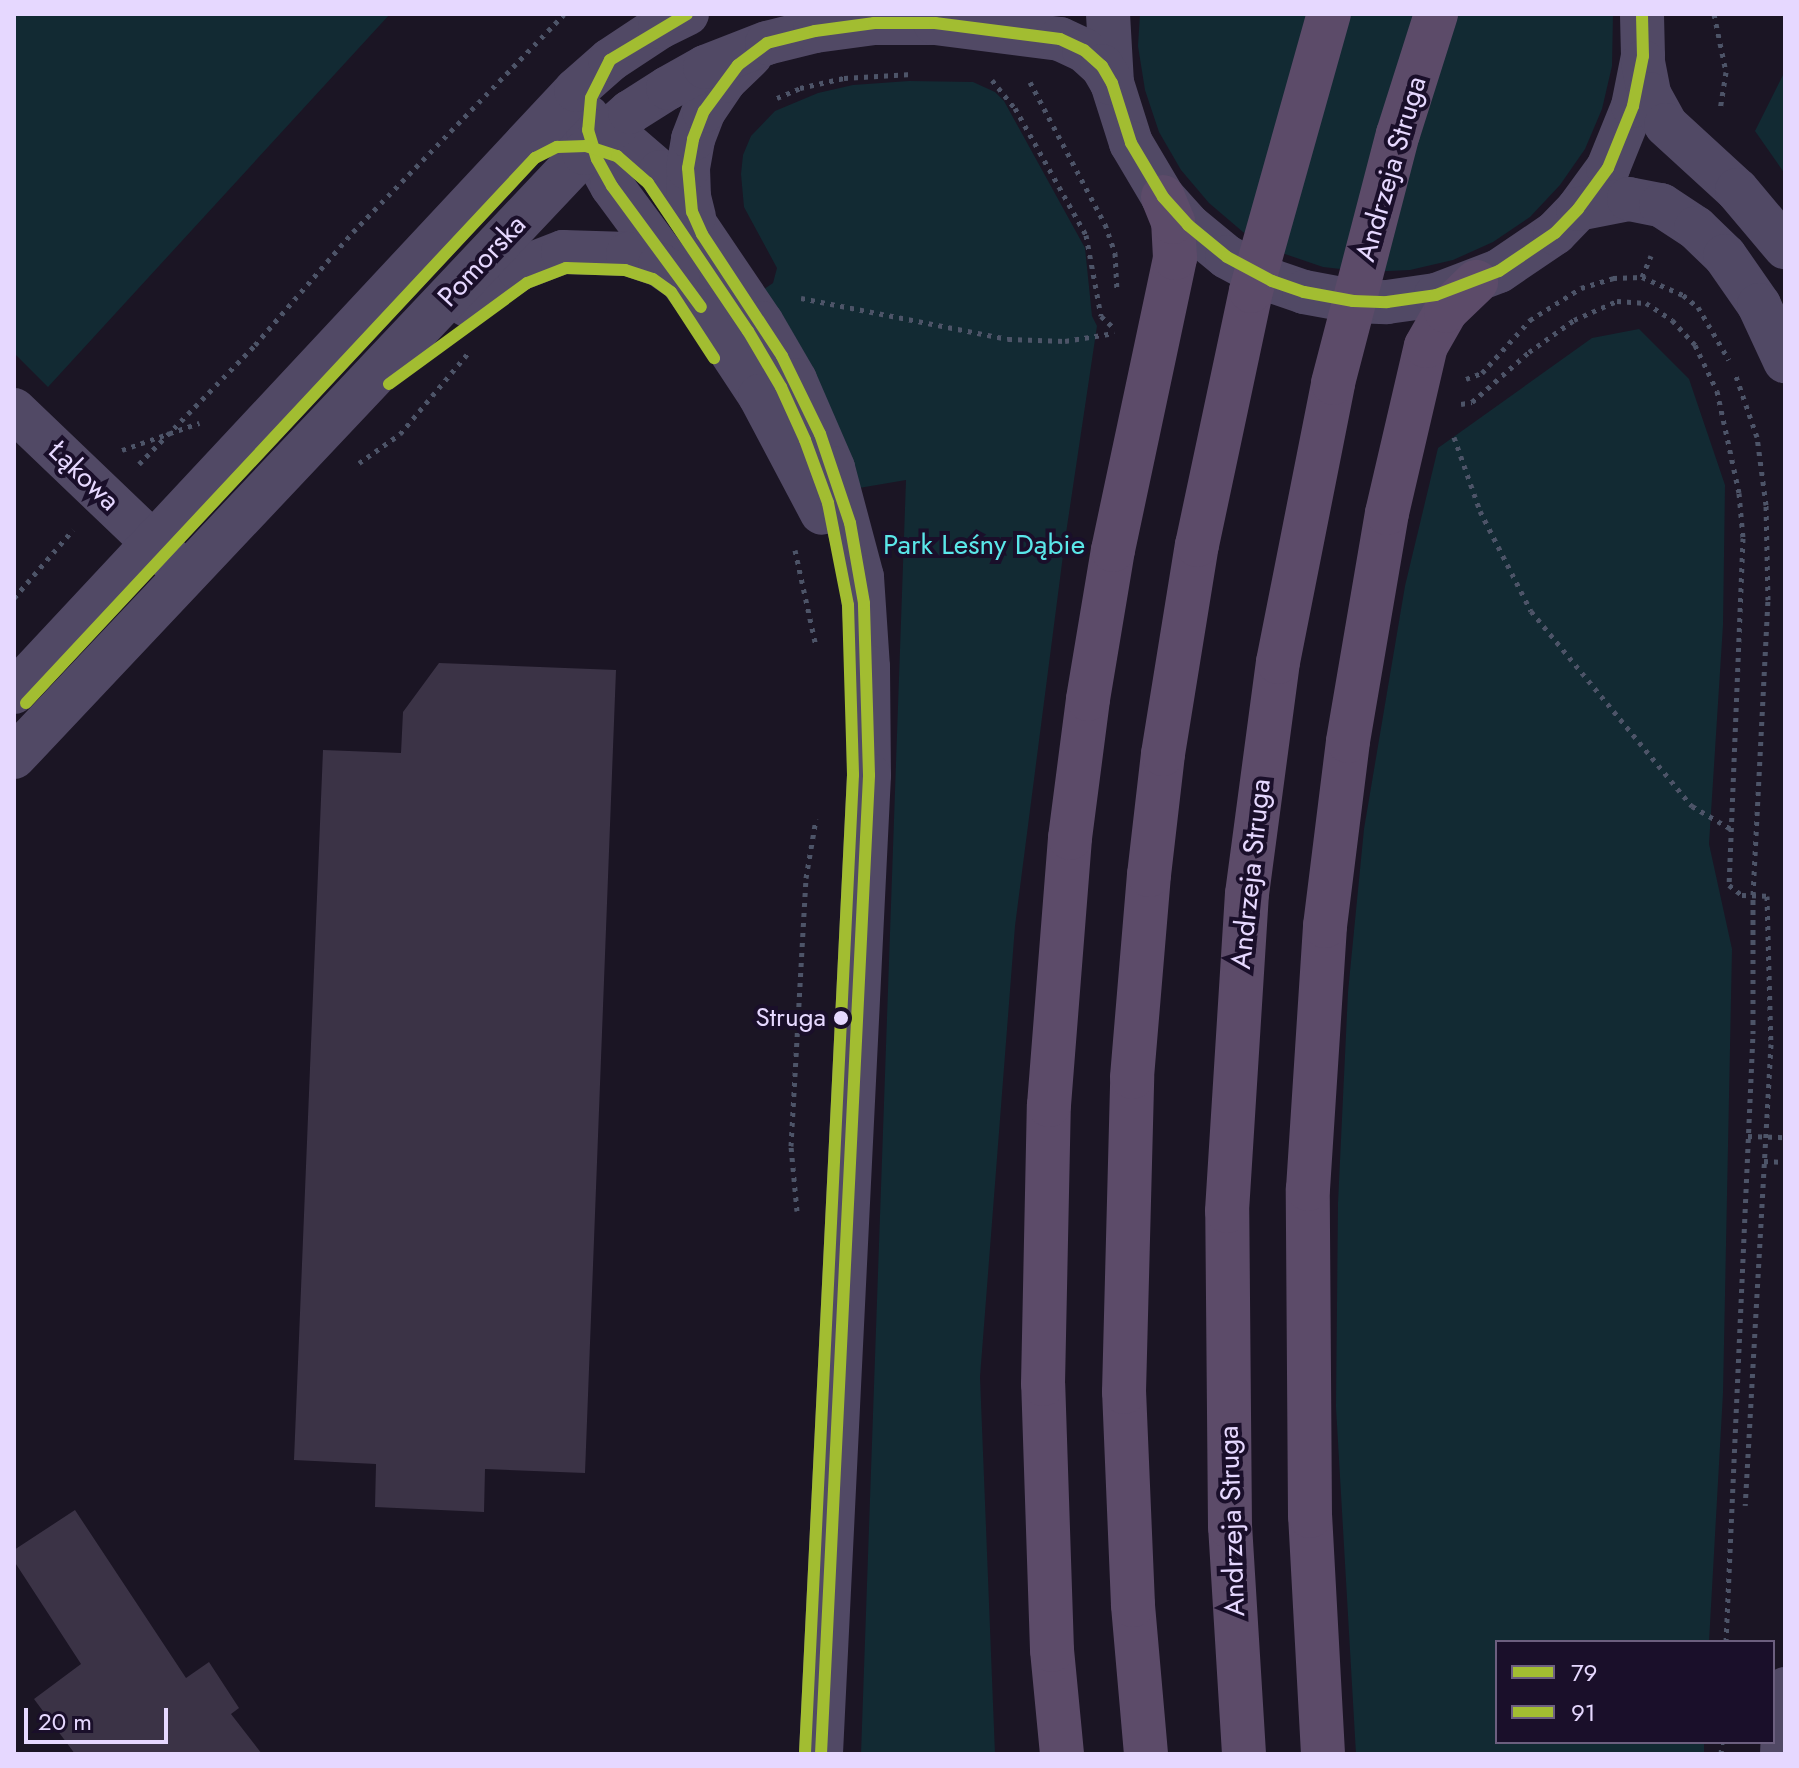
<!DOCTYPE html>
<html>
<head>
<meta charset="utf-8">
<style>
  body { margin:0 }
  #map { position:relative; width:1799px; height:1768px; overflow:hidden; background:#1b1524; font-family:Jost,sans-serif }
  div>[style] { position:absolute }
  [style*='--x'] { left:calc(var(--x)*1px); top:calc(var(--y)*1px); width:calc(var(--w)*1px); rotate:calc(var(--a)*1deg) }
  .green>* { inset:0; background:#122a33 }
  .building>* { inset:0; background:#3b3346 }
  .path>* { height:5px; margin-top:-2.5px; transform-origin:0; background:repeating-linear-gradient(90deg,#4d5468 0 4px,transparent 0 10px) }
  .minor>* { height:44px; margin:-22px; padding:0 22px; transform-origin:22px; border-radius:22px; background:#514965 }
  .major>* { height:44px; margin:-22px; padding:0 22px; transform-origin:22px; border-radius:22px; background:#5c4b69 }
  .bus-1>* { height:12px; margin:-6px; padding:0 6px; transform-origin:6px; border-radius:6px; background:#a2bd31 }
  .bus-2>* { height:12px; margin:-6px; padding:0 6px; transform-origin:6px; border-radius:6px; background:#a2bd31 }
  .dots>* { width:22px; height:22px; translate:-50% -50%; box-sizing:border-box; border:4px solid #1a0f2a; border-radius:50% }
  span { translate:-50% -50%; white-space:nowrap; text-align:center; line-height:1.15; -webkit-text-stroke:8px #1a0f2a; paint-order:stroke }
  .bus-label { font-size:26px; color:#e6d8ff }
  .right { translate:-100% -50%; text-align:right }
  .street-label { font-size:28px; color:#e6d8ff }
  .park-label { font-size:28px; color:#5ae7e9 }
  .frame { position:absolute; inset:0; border:16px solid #e6d8ff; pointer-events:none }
  .legend { position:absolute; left:1495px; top:1640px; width:280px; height:104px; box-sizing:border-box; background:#1a0f2a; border:2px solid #6c5f7f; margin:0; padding:10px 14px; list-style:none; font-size:24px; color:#e6d8ff }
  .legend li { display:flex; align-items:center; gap:16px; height:40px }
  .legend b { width:40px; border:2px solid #6c5f7f }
  .scale { position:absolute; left:24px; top:1708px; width:144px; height:36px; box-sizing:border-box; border:4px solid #e6d8ff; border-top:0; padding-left:10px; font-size:24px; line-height:28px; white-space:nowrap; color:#e6d8ff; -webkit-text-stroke:6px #1a0f2a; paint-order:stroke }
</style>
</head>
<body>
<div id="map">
  <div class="green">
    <i style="clip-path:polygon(14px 14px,390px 14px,48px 387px,14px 353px)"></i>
    <i style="clip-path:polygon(1140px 14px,1613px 14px,1612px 66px,1602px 109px,1585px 149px,1560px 185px,1530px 217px,1493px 242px,1453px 260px,1410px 270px,1367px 272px,1323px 267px,1282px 253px,1243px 232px,1209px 203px,1181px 170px,1159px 132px,1145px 90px,1138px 46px)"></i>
    <i style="clip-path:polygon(1785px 71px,1785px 174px,1755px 131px)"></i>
    <i style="clip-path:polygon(909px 81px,973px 82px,995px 92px,1004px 101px,1085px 248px,1092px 316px,1097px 326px,1065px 540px,1015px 926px,980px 1377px,995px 1754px,861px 1754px,906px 480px,859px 488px,760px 292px,773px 283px,777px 268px,744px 207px,741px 174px,743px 155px,751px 136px,775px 111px,818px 93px,853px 85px)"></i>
    <i style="clip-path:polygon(1639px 329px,1689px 379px,1725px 485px,1723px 625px,1709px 844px,1732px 949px,1723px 1393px,1709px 1642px,1497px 1642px,1497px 1742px,1704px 1742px,1704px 1754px,1356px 1754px,1336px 1407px,1338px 1203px,1348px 992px,1364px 829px,1405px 586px,1438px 448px,1592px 338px)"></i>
  </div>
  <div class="building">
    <i style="clip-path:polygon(439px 663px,616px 670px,585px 1473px,485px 1469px,484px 1512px,375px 1507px,376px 1464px,294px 1460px,323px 750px,401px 753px,403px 712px)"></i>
    <i style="clip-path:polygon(75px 1510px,186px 1678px,209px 1662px,239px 1708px,231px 1714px,262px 1754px,75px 1754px,34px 1699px,81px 1664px,14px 1561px,14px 1550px)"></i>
  </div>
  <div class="path">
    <i style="--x:1714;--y:14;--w:59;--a:78.3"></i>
    <i style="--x:1726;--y:72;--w:37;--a:99"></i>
    <i style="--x:992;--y:80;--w:36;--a:51"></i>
    <i style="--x:1015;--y:108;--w:145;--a:60.8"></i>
    <i style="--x:1086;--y:235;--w:82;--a:79.5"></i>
    <i style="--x:1101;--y:316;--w:16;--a:43"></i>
    <i style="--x:1030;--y:82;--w:161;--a:62.2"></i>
    <i style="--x:1105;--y:224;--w:31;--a:71"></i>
    <i style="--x:1115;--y:253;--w:39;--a:87"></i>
    <i style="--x:777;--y:98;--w:25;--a:-23"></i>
    <i style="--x:800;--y:88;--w:45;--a:-12.8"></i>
    <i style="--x:844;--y:78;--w:68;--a:-3.4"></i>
    <i style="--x:1642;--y:277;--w:23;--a:-67"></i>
    <i style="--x:801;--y:298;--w:211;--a:11.2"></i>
    <i style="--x:1008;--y:339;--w:57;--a:2"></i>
    <i style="--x:1065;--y:341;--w:50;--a:-9.3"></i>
    <i style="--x:1466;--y:379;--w:17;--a:-21"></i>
    <i style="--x:1482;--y:373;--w:72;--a:-47.8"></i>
    <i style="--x:1530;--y:320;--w:60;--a:-32.1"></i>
    <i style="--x:1581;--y:288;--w:34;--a:-17"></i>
    <i style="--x:1613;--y:278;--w:29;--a:-2"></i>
    <i style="--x:1642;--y:277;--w:45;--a:23.7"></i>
    <i style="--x:1683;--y:295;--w:19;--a:39"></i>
    <i style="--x:1698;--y:307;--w:61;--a:59.7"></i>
    <i style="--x:1461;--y:404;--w:11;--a:-10"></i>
    <i style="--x:1472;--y:402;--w:76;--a:-41.3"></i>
    <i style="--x:1529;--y:352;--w:55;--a:-35.4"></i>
    <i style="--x:1574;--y:320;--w:47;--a:-23.8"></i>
    <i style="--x:1617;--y:301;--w:29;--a:4"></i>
    <i style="--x:1646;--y:303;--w:31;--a:33"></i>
    <i style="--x:1672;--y:320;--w:34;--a:47"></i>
    <i style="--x:1695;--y:345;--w:51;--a:64.4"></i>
    <i style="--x:1717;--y:391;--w:104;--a:77.8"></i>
    <i style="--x:1739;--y:493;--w:45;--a:84.9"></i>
    <i style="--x:1743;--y:538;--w:347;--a:92.3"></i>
    <i style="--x:1729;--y:885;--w:16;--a:38"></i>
    <i style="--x:1742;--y:895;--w:25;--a:2"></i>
    <i style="--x:1767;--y:896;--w:148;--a:88.5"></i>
    <i style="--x:1771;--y:1044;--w:462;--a:93.2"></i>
    <i style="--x:1454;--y:437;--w:78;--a:70.6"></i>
    <i style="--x:1480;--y:511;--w:112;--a:63"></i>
    <i style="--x:1531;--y:611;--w:253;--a:50.5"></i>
    <i style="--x:1692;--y:806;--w:45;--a:30.5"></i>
    <i style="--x:122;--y:450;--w:82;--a:-19.3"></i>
    <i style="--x:359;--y:463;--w:50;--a:-35.3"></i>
    <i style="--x:400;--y:434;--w:107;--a:-49.9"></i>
    <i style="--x:139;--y:464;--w:166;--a:-45.7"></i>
    <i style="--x:255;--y:345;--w:150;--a:-49.1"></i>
    <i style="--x:353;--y:232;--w:303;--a:-45.9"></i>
    <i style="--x:795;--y:550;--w:98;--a:77.7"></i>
    <i style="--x:14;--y:598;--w:90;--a:-49.1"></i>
    <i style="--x:1748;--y:1136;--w:37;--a:2"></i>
    <i style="--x:1764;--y:1161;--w:21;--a:3"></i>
    <i style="--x:797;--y:1211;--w:65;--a:-95.3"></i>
    <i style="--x:791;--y:1146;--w:268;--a:-86.8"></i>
    <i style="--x:806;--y:878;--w:60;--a:-80.4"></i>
    <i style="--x:1726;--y:1642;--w:609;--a:-87.46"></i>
    <i style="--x:1753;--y:1034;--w:139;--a:-90"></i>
    <i style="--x:1753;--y:895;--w:295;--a:-87.1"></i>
    <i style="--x:1768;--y:600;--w:95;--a:-91.2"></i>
    <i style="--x:1766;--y:505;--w:69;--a:-97.5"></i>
    <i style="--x:1757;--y:437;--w:65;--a:-109"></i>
    <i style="--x:1721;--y:1754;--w:12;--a:-85"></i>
  </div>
  <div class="minor">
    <i style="--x:1108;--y:14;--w:69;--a:86.7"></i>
    <i style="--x:1112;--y:83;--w:63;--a:72.4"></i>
    <i style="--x:1131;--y:143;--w:63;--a:59.3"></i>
    <i style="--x:1163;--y:197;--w:38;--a:48"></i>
    <i style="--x:1188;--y:225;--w:50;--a:39.4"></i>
    <i style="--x:1227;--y:257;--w:51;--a:28.1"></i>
    <i style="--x:1272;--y:281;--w:34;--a:19"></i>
    <i style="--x:1304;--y:292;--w:50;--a:10.4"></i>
    <i style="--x:1353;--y:301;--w:34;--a:2"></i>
    <i style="--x:1387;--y:302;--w:49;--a:-8.1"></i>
    <i style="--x:1436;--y:295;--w:67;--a:-20.9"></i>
    <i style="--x:1499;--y:271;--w:68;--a:-34.2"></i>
    <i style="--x:1555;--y:233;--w:33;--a:-46"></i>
    <i style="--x:1578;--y:209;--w:51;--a:-53.8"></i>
    <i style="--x:1608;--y:168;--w:67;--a:-68"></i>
    <i style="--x:1633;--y:106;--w:51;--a:-78.7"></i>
    <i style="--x:1643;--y:56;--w:42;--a:-91.4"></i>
    <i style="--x:1643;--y:62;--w:33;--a:79"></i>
    <i style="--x:1649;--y:94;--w:35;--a:61"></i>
    <i style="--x:1666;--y:125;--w:96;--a:42.5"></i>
    <i style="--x:1737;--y:190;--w:75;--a:49.9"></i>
    <i style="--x:588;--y:117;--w:43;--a:77.9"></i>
    <i style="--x:597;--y:159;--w:31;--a:61"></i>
    <i style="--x:612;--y:186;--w:155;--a:53.6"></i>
    <i style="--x:704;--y:311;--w:102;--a:56.6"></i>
    <i style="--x:760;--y:396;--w:132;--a:62.1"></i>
    <i style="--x:525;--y:145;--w:31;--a:-27"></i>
    <i style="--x:553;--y:131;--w:35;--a:-2"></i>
    <i style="--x:588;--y:130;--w:39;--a:18"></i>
    <i style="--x:625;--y:142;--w:46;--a:40.6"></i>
    <i style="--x:660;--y:172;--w:182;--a:56"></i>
    <i style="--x:762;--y:323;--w:66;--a:59.9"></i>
    <i style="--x:795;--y:380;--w:96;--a:66.6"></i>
    <i style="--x:833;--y:468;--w:113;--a:75.1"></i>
    <i style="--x:862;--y:577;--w:90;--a:86.2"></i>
    <i style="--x:868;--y:667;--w:108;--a:89.5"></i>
    <i style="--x:869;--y:775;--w:980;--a:92.81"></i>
    <i style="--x:1578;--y:209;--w:52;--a:-11.1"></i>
    <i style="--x:1629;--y:199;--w:33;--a:11"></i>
    <i style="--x:1661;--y:205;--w:42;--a:33.3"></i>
    <i style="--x:1696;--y:228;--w:40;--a:44"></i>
    <i style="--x:1725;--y:256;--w:60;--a:55.2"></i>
    <i style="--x:1759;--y:305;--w:62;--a:65.1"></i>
    <i style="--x:694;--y:217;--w:21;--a:-104"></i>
    <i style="--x:689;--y:197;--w:29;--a:-92"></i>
    <i style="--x:688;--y:168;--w:29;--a:-80"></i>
    <i style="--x:693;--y:139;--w:30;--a:-69"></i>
    <i style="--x:704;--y:111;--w:36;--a:-56"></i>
    <i style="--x:724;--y:81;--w:37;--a:-44"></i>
    <i style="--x:467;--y:305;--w:63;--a:-34.7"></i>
    <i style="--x:519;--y:269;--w:47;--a:-21.1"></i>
    <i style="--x:563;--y:252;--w:65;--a:1.8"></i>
    <i style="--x:628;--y:254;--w:34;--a:19"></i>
    <i style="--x:660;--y:265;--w:21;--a:35"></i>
    <i style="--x:14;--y:410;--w:221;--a:43.7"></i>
    <i style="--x:14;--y:692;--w:824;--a:-46.97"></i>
    <i style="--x:576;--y:90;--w:45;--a:-41.4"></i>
    <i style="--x:610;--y:60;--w:60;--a:-33.4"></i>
    <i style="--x:660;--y:27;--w:30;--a:-26"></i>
    <i style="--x:14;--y:757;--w:830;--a:-46.66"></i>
    <i style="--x:584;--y:153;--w:62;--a:-41.7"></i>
    <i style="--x:630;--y:112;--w:45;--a:-32.3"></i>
    <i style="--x:668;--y:88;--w:43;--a:-29.6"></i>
    <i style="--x:705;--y:67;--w:66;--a:-21.2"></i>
    <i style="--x:767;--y:43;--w:49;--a:-14"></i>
    <i style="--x:815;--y:31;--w:60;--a:-7.7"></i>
    <i style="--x:874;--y:23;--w:61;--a:0"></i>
    <i style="--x:935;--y:23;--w:126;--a:7.3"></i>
    <i style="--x:1060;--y:39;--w:26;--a:25"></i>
    <i style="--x:1084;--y:50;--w:24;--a:42"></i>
    <i style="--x:1102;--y:66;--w:20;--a:60"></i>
    <i style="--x:1782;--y:1754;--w:65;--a:-87.4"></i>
  </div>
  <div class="major">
    <i style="--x:1062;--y:1754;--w:104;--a:-95.5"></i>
    <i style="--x:1052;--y:1650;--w:266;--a:-91.9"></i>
    <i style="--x:1043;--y:1384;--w:279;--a:-88.8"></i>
    <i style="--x:1049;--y:1105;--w:268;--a:-85.5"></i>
    <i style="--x:1070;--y:838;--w:140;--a:-82.6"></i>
    <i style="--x:1088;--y:699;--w:151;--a:-80.5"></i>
    <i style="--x:1113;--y:550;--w:299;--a:-78"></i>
    <i style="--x:1175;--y:258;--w:36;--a:-93"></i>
    <i style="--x:1173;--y:222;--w:27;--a:-112"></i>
    <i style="--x:1146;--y:1754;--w:150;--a:-95"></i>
    <i style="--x:1133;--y:1605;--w:213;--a:-92.4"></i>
    <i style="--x:1124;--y:1392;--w:315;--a:-88.5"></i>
    <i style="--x:1132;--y:1077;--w:203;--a:-85.2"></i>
    <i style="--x:1149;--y:875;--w:122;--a:-83.4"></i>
    <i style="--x:1163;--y:754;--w:212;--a:-80.8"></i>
    <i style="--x:1197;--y:545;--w:260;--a:-78"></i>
    <i style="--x:1251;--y:291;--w:288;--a:-74.3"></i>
    <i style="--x:1244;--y:1754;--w:227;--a:-93.5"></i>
    <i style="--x:1230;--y:1527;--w:316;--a:-90.5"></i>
    <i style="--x:1227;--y:1211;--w:318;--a:-86.4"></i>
    <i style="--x:1247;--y:894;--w:234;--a:-82.4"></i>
    <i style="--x:1278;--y:662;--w:284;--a:-78.8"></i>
    <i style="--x:1333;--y:383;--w:257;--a:-75.4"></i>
    <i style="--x:1398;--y:134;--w:126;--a:-72.4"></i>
    <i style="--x:1323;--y:1754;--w:238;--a:-93.1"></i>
    <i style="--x:1310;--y:1516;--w:327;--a:-90.4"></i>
    <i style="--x:1308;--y:1189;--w:264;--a:-86.3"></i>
    <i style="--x:1325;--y:926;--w:186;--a:-82.9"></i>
    <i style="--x:1348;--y:741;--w:231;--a:-80.3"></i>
    <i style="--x:1387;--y:513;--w:171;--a:-76.9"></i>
    <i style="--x:1426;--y:346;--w:40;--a:-60.3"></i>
    <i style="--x:1446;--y:311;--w:42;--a:-44"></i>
  </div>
  <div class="bus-1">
    <i style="--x:687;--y:14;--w:90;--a:149.1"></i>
    <i style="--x:610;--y:60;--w:42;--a:116.6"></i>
    <i style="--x:591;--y:98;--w:32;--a:95"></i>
    <i style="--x:588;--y:130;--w:30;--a:73"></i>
    <i style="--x:597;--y:159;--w:31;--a:61"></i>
    <i style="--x:612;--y:186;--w:150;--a:53.7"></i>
    <i style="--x:821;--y:1754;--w:980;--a:-87.19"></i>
    <i style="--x:869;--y:775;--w:172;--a:-91.7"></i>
    <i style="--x:864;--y:603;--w:81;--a:-99.9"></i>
    <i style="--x:850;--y:523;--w:94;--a:-108.6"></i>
    <i style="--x:820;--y:434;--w:87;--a:-116"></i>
    <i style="--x:782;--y:356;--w:146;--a:-123.3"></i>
    <i style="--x:702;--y:234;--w:24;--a:-114"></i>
    <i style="--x:692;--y:212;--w:44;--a:-95.2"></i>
    <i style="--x:688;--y:168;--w:29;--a:-80"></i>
    <i style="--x:693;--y:139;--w:30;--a:-69"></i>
    <i style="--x:704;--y:111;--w:57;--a:-53.5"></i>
    <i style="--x:738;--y:65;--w:36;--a:-37"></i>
    <i style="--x:767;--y:43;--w:49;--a:-14"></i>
    <i style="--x:815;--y:31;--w:60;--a:-7.7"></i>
    <i style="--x:874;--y:23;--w:61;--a:0"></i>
    <i style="--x:935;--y:23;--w:126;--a:7.3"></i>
    <i style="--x:1060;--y:39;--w:26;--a:25"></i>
    <i style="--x:1084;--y:50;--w:24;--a:42"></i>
    <i style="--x:1102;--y:66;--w:20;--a:60"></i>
    <i style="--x:1112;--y:83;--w:63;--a:72.4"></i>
    <i style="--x:1131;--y:143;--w:63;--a:59.3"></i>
    <i style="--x:1163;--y:197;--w:38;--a:48"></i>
    <i style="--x:1188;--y:225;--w:50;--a:39.4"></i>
    <i style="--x:1227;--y:257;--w:51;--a:28.1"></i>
    <i style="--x:1272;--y:281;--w:34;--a:19"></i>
    <i style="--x:1304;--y:292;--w:50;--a:10.4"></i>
    <i style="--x:1353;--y:301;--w:34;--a:2"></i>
    <i style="--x:1387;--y:302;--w:49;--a:-8.1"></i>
    <i style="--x:1436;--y:295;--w:67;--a:-20.9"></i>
    <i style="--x:1499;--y:271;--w:68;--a:-34.2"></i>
    <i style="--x:1555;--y:233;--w:33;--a:-46"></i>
    <i style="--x:1578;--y:209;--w:51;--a:-53.8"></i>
    <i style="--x:1608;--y:168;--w:67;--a:-68"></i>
    <i style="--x:1633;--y:106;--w:51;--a:-78.7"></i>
    <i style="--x:1643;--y:56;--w:42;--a:-91.4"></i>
  </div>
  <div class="bus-2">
    <i style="--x:389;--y:384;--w:171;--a:-36.2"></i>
    <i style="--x:527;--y:283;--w:42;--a:-21"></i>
    <i style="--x:566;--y:268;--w:59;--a:1.9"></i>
    <i style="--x:625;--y:270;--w:29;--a:18"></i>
    <i style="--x:653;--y:279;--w:22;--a:36"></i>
    <i style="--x:671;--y:292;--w:79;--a:56.9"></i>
    <i style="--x:26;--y:703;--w:746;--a:-46.96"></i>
    <i style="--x:535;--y:158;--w:25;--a:-27"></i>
    <i style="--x:557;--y:147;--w:29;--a:-2"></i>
    <i style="--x:586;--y:146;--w:33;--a:18"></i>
    <i style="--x:617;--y:156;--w:41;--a:41.1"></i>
    <i style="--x:648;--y:183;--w:179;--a:56"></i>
    <i style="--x:748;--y:331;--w:65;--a:59.5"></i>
    <i style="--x:781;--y:387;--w:58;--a:65.6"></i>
    <i style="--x:805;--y:440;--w:67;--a:69.9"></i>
    <i style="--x:828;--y:503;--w:104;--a:78.9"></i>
    <i style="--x:848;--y:605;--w:170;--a:88.3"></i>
    <i style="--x:853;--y:775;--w:979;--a:92.81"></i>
  </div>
  <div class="dots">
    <i style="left:841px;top:1018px;background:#e6d8ff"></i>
  </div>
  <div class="bus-label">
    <span class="right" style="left:826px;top:1018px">Struga</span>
  </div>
  <div class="street-label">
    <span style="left:1391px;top:169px;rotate:-74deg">Andrzeja Struga</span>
    <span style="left:482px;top:261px;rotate:-47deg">Pomorska</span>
    <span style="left:84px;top:476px;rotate:44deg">Łąkowa</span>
    <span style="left:1251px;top:874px;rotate:-84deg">Andrzeja Struga</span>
    <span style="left:1232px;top:1521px;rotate:-92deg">Andrzeja Struga</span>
  </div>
  <div class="park-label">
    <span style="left:984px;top:545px">Park Leśny Dąbie</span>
  </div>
  <div class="frame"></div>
  <ul class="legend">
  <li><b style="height:10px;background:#a2bd31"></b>79</li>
  <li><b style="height:10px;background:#a2bd31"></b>91</li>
  </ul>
  <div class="scale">20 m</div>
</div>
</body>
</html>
